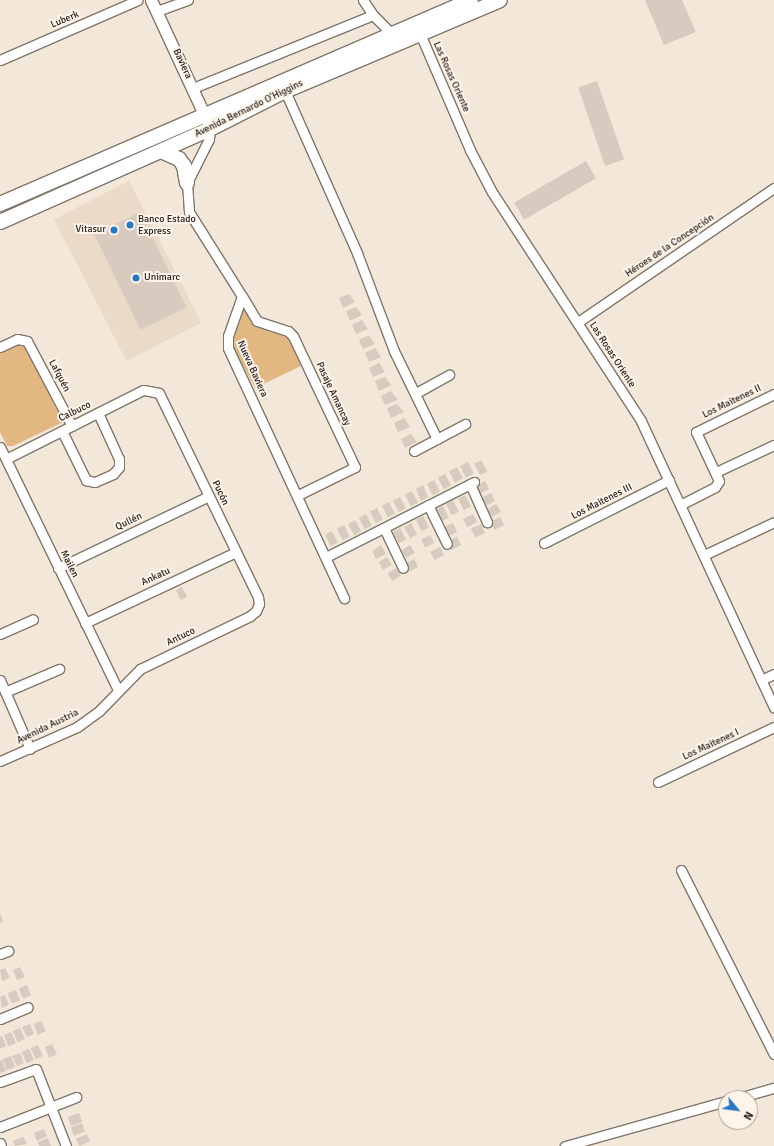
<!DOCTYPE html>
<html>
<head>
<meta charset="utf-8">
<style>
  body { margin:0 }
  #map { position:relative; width:774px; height:1146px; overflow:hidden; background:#f2e7d9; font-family:Signika,sans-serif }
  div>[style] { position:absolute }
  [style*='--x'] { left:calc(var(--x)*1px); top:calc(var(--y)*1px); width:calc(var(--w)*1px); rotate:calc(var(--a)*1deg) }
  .built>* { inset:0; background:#ebdac7; transform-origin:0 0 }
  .green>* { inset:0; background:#e3b781 }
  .building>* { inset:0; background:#d6cbbe; transform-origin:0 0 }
  .roads { filter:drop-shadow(1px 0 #80766b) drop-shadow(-1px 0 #80766b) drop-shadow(0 1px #80766b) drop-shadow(0 -1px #80766b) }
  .minor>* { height:9px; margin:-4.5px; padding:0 4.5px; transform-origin:4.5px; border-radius:4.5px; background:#fff }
  .tertiary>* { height:11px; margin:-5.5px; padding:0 5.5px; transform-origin:5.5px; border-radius:5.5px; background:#fff }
  .primary>* { height:14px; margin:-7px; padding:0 7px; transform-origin:7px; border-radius:7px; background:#fff }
  .dots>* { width:11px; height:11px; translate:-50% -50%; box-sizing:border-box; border:2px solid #fef4ea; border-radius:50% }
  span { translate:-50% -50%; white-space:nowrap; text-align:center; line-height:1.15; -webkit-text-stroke:4px #fef4ea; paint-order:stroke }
  .street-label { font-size:10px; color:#26221d }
  .poi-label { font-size:10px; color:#26221d }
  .left { translate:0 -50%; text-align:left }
  .right { translate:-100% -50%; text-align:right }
  .north { position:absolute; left:718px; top:1090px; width:40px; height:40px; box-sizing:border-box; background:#fef4ea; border:1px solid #a8a098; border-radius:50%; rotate:119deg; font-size:11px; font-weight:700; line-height:16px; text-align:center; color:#26221d }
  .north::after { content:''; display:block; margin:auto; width:14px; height:18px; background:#2778c7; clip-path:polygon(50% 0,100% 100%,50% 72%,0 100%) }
</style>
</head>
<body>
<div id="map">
  <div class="built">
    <i style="left:129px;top:181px;width:159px;height:84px;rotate:63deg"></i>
  </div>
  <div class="green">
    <i style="clip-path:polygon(244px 308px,253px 326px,289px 338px,301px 366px,255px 388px,235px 351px,233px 338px)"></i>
    <i style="clip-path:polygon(20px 343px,25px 346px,63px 422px,13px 446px,7px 446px,0 432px,0 352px)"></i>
  </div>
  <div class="building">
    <i style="clip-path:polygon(645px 0,682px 0,696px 32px,664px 45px)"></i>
    <i style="left:597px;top:81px;width:83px;height:20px;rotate:71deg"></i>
    <i style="left:586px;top:161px;width:20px;height:83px;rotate:60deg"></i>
    <i style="left:140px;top:212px;width:106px;height:51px;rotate:64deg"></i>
    <i style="clip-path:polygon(349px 294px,355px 302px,343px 308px,339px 298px)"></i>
    <i style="clip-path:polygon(356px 307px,362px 315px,350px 321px,346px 311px)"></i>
    <i style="clip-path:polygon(362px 320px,368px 329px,356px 334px,352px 325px)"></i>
    <i style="clip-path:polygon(369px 335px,375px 344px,363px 349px,359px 340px)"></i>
    <i style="clip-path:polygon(375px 348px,381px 357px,369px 362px,365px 353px)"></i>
    <i style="clip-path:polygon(379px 363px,385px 372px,373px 377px,369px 368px)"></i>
    <i style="clip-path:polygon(385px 377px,391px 385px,379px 391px,375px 381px)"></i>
    <i style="clip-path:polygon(391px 391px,398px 400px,385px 405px,381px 396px)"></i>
    <i style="clip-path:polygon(397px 404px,404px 412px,391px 418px,387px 408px)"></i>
    <i style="clip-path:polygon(404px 418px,410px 427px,398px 432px,394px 423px)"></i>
    <i style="clip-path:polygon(411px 434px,417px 442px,405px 448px,401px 439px)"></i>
    <i style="left:481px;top:460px;width:13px;height:8px;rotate:61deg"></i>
    <i style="left:468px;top:462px;width:13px;height:9px;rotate:63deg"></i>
    <i style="left:457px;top:467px;width:13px;height:9px;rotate:63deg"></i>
    <i style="left:445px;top:474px;width:13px;height:8px;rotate:63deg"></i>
    <i style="left:434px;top:480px;width:13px;height:8px;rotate:63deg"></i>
    <i style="left:485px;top:481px;width:9px;height:11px;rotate:63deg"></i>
    <i style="clip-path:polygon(423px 485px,428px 497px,421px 501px,416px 489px)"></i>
    <i style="left:412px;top:491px;width:13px;height:8px;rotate:63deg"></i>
    <i style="left:491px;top:493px;width:9px;height:11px;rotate:63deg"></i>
    <i style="left:465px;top:495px;width:13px;height:8px;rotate:63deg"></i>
    <i style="left:400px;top:497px;width:13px;height:8px;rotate:63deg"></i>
    <i style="left:453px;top:500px;width:13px;height:8px;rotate:63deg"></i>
    <i style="left:389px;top:502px;width:13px;height:8px;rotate:63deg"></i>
    <i style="left:496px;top:504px;width:9px;height:10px;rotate:58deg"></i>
    <i style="left:443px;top:506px;width:13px;height:8px;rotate:63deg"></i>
    <i style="left:377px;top:508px;width:13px;height:8px;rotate:63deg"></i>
    <i style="left:366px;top:514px;width:13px;height:8px;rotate:63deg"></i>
    <i style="left:473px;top:514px;width:9px;height:11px;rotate:63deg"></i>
    <i style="left:423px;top:516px;width:13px;height:8px;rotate:63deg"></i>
    <i style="left:500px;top:517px;width:9px;height:11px;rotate:63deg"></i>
    <i style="left:355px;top:520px;width:13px;height:8px;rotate:61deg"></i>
    <i style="left:411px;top:523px;width:13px;height:8px;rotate:61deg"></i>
    <i style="left:453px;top:523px;width:10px;height:11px;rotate:66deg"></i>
    <i style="left:481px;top:524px;width:10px;height:11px;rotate:66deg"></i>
    <i style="left:344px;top:525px;width:13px;height:8px;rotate:63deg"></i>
    <i style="left:400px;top:528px;width:13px;height:8px;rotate:63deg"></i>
    <i style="left:332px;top:531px;width:13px;height:8px;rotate:63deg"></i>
    <i style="left:430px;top:535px;width:9px;height:10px;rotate:63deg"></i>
    <i style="left:457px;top:537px;width:9px;height:11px;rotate:63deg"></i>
    <i style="clip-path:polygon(381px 545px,386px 554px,376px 559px,372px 551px)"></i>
    <i style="left:410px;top:545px;width:9px;height:10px;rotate:58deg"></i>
    <i style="left:440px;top:547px;width:9px;height:11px;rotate:63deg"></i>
    <i style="left:387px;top:557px;width:9px;height:10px;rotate:58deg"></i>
    <i style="left:414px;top:559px;width:9px;height:10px;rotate:63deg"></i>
    <i style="left:396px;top:568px;width:9px;height:10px;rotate:58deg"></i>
    <i style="left:182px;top:587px;width:11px;height:7px;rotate:63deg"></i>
    <i style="clip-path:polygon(0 913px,3px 921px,0 923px)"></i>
    <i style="clip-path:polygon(20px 967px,25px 977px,17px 980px,13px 970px)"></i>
    <i style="clip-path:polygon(5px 968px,10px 978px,2px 981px,0 970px)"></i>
    <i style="left:27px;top:985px;width:11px;height:9px;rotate:68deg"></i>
    <i style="left:16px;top:990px;width:11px;height:9px;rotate:68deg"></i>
    <i style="clip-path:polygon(5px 995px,9px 1005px,2px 1008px,0 997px)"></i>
    <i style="clip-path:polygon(41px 1021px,46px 1031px,38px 1035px,34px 1024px)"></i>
    <i style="clip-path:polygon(30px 1024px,34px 1034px,27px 1037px,22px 1027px)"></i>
    <i style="left:20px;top:1028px;width:12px;height:8px;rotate:66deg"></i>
    <i style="left:11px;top:1032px;width:12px;height:8px;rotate:66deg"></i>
    <i style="clip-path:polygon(2px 1036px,6px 1046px,0 1049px,0 1037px)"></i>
    <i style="clip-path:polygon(52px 1044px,57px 1054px,49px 1058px,45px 1047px)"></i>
    <i style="left:38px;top:1045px;width:12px;height:8px;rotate:66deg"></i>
    <i style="left:29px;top:1049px;width:12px;height:8px;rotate:66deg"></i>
    <i style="clip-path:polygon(20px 1053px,24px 1063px,17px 1066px,12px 1056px)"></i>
    <i style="left:11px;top:1056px;width:12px;height:9px;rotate:70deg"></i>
    <i style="clip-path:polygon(2px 1060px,6px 1071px,0 1073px,0 1061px)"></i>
    <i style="left:79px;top:1113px;width:9px;height:12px;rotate:69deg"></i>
    <i style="left:82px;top:1123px;width:9px;height:12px;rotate:69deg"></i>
    <i style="clip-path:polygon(44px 1129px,47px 1136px,37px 1141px,34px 1133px)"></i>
    <i style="left:87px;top:1134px;width:8px;height:12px;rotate:67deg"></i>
    <i style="clip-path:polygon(23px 1137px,27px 1144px,15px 1146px,13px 1141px)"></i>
    <i style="clip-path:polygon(48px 1138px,51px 1146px,39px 1146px,38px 1142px)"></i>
  </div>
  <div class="roads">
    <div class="minor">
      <i style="--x:363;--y:0;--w:18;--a:56"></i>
      <i style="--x:373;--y:15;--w:33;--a:45"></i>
      <i style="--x:157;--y:11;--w:33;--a:-20"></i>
      <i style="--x:418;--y:29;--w:132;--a:66.7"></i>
      <i style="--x:470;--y:150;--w:47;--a:62.4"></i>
      <i style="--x:492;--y:192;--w:273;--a:56.9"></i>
      <i style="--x:641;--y:421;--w:316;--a:65.1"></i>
      <i style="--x:0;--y:60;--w:150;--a:-23.5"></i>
      <i style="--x:193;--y:88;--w:194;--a:-22.1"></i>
      <i style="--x:285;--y:91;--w:177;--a:66"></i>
      <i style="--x:357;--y:253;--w:105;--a:69.3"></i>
      <i style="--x:394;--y:351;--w:98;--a:64"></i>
      <i style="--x:210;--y:129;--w:10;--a:96"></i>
      <i style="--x:209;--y:139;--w:49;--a:116.6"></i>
      <i style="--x:187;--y:183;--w:29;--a:86"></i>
      <i style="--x:189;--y:212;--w:99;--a:57.8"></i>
      <i style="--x:242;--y:296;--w:42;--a:109.3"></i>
      <i style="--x:228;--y:336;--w:12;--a:90"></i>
      <i style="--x:228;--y:348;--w:276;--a:65.1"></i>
      <i style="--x:242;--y:296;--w:29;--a:59"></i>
      <i style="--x:257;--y:321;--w:33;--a:18"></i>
      <i style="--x:288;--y:331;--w:7;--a:45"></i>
      <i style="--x:293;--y:336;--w:145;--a:64.7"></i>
      <i style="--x:355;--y:467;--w:64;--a:153.8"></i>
      <i style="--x:578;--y:322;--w:237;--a:-34.4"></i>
      <i style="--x:0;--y:347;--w:19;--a:-25"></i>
      <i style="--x:17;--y:339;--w:10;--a:11"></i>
      <i style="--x:27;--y:341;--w:96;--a:62.1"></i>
      <i style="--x:416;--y:393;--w:38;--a:-29"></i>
      <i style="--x:62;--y:431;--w:55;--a:63.9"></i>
      <i style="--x:86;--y:480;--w:9;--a:13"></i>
      <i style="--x:95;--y:482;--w:20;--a:-24"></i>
      <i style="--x:113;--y:474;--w:9;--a:-49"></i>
      <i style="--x:119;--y:467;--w:8;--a:-90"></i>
      <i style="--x:119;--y:459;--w:51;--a:-114.5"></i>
      <i style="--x:0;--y:447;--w:270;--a:64.1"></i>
      <i style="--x:414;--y:451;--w:58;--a:-27.9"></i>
      <i style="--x:716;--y:472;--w:64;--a:-25"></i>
      <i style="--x:470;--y:484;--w:42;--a:65.9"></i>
      <i style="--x:428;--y:505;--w:43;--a:64"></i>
      <i style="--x:680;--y:505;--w:39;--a:-27"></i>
      <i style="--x:715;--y:487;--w:7;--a:-56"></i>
      <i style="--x:719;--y:481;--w:54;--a:-115.1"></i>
      <i style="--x:696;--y:432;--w:87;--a:-26"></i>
      <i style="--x:384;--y:528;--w:44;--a:64.6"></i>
      <i style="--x:544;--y:543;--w:140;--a:-26.7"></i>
      <i style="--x:704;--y:555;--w:77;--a:-25.2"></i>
      <i style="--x:326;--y:557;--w:166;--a:-26.9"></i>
      <i style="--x:58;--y:568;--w:167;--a:-25.5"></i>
      <i style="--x:85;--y:623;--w:167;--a:-25.2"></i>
      <i style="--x:0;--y:634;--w:36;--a:-24"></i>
      <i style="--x:0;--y:680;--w:75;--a:66.5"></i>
      <i style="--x:761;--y:680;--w:14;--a:-25"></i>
      <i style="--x:5;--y:692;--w:59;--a:-23.1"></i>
      <i style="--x:0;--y:761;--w:84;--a:-23.8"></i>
      <i style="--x:77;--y:727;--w:27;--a:-36"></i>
      <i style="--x:99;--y:711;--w:59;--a:-45.7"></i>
      <i style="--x:140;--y:669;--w:122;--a:-25.7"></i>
      <i style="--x:250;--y:616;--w:8;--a:-40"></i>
      <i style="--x:256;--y:611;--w:8;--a:-67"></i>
      <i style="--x:259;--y:604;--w:7;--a:-98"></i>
      <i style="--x:258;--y:597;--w:227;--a:-115.9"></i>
      <i style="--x:159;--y:393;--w:16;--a:-169"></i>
      <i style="--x:143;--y:390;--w:153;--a:153.3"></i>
      <i style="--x:658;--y:782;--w:128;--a:-25.4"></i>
      <i style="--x:681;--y:870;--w:206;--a:63.2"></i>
      <i style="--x:0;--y:954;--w:9;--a:-21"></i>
      <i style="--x:0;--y:1019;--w:30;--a:-23"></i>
      <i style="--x:0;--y:1082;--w:38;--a:-20"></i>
      <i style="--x:36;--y:1069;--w:83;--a:68.7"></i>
      <i style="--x:738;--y:1098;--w:37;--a:-16"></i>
      <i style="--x:0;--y:1127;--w:82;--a:-21.5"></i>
      <i style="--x:0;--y:1143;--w:3;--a:72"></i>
      <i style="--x:565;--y:1146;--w:167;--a:-15.6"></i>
    </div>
    <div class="tertiary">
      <i style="--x:151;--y:0;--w:136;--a:65.1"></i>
    </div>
    <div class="primary">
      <i style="--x:161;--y:151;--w:20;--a:24"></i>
      <i style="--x:179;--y:159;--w:9;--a:54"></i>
      <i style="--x:184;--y:166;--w:17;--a:80"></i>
      <i style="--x:0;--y:204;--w:513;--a:-23.42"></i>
      <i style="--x:0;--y:222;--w:230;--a:-23.9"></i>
      <i style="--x:210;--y:129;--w:84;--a:-26.9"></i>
      <i style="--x:285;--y:91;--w:233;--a:-22.9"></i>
    </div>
  </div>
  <div class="dots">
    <i style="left:130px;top:225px;background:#2778c7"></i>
    <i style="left:114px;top:230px;background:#2778c7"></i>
    <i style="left:136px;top:278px;background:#2778c7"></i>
  </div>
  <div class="street-label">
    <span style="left:65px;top:20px;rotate:-23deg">Luberk</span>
    <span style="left:182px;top:64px;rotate:65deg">Baviera</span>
    <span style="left:451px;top:77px;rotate:66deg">Las Rosas Oriente</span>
    <span style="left:249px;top:109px;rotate:-26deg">Avenida Bernardo O'Higgins</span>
    <span style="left:670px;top:246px;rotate:-34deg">Héroes de la Concepción</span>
    <span style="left:612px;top:355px;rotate:57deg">Las Rosas Oriente</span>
    <span style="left:252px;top:369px;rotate:66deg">Nueva Baviera</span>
    <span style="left:59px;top:376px;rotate:62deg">Lafquén</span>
    <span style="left:333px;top:394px;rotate:65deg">Pasaje Amancay</span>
    <span style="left:732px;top:402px;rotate:-26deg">Los Maitenes II</span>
    <span style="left:75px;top:412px;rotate:-26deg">Calbuco</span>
    <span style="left:220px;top:493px;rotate:64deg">Pucón</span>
    <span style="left:602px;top:502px;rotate:-27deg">Los Maitenes III</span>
    <span style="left:129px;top:522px;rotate:-26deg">Qullén</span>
    <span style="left:69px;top:564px;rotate:64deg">Mailen</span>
    <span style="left:156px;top:577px;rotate:-25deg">Ankatu</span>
    <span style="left:181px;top:637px;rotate:-26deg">Antuco</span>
    <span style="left:48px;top:727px;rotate:-26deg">Avenida Austria</span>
    <span style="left:711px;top:745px;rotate:-25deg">Los Maitenes I</span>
  </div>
  <div class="poi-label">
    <span class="left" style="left:138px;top:225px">Banco Estado<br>Express</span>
    <span class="right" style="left:106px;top:230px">Vitasur</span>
    <span class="left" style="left:144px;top:278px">Unimarc</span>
  </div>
  <div class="north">N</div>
</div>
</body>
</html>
